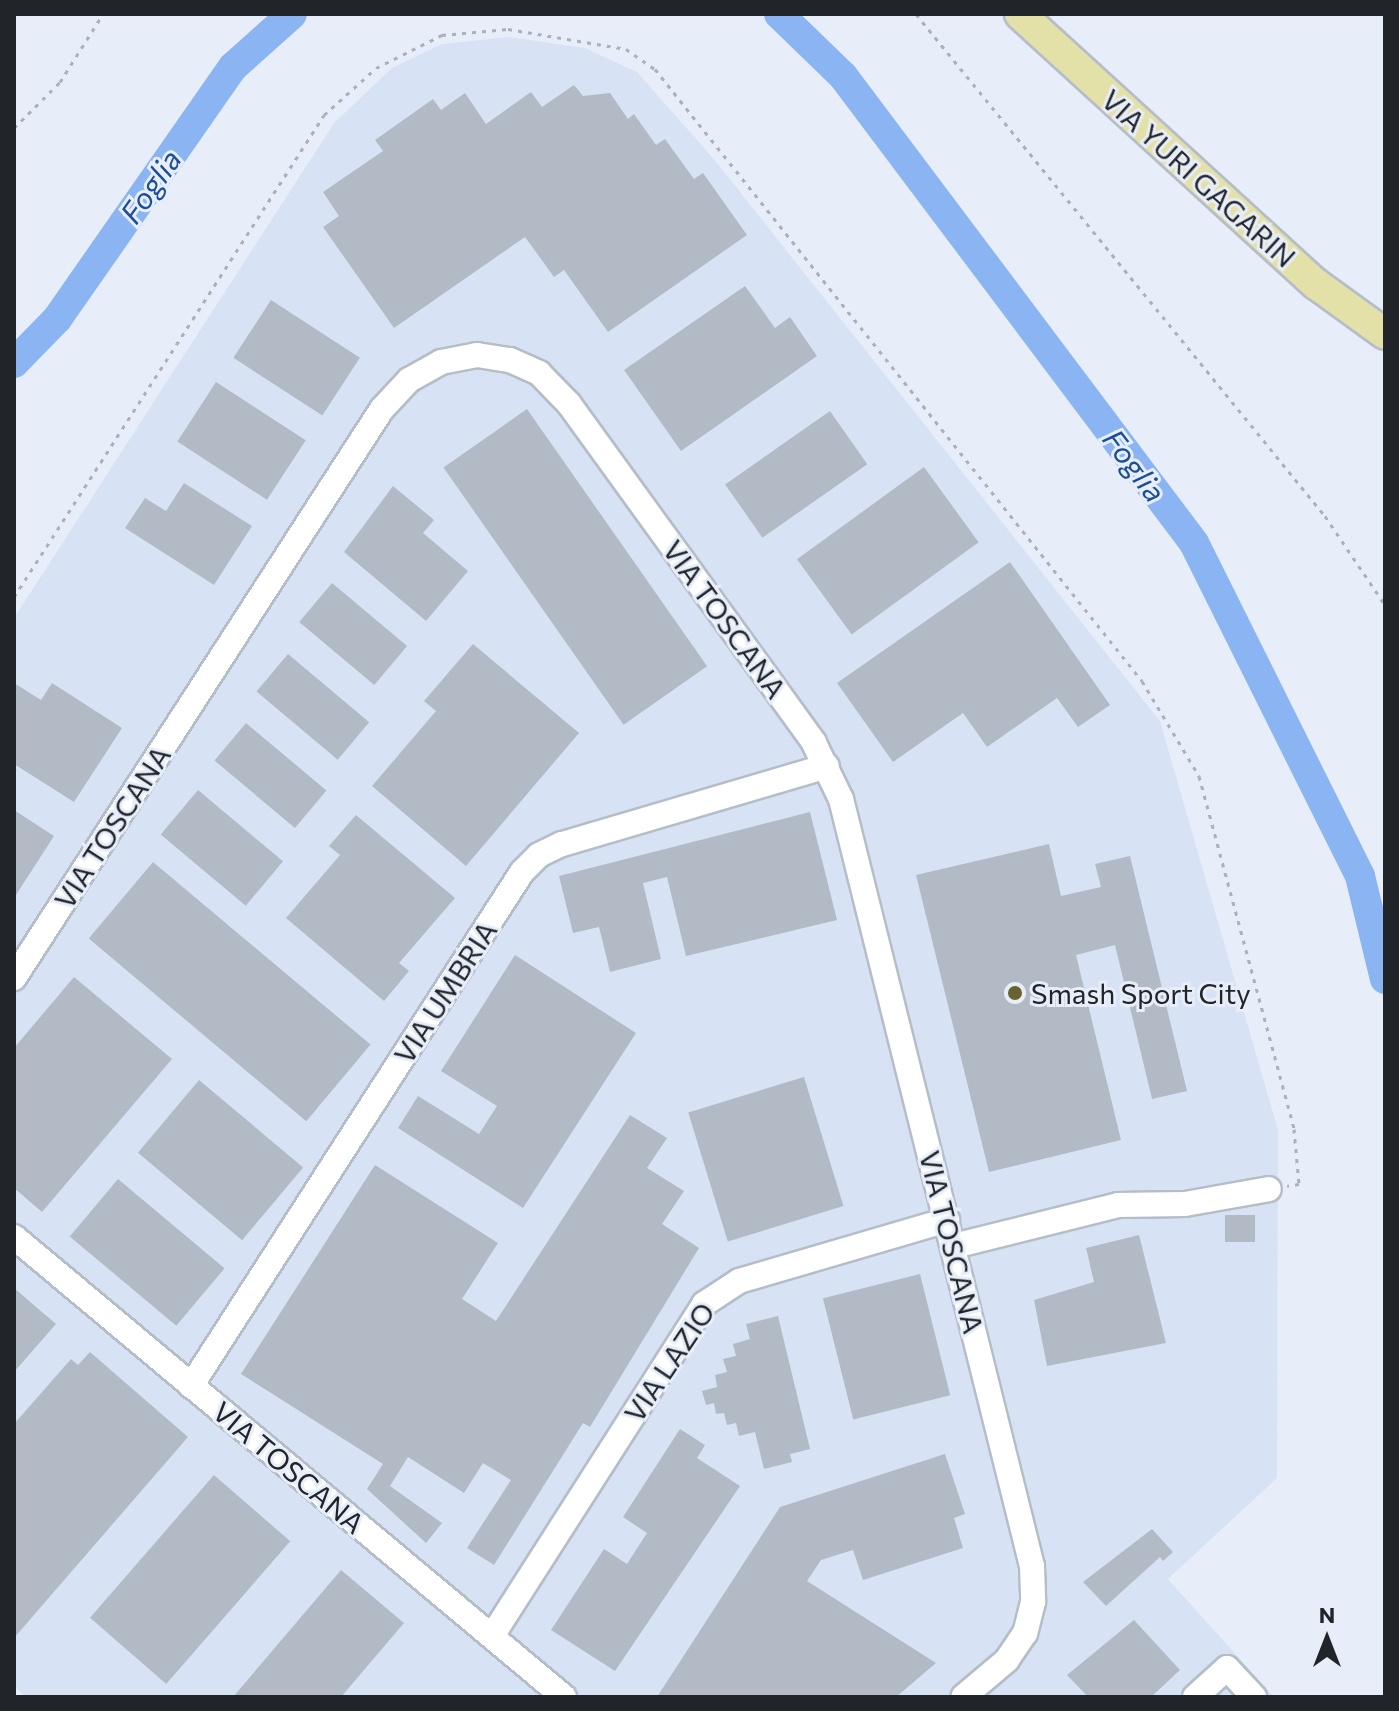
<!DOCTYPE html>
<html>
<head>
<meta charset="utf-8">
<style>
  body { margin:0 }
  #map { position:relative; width:1399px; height:1711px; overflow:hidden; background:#e7eefa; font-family:Commissioner,sans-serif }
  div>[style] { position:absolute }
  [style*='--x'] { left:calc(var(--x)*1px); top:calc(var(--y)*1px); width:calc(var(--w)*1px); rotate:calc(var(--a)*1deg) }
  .built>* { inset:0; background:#d7e3f5 }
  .river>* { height:30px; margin:-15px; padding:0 15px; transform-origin:15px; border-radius:15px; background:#8ab4f2 }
  .building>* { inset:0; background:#b2bac5; transform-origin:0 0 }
  .path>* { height:3px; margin-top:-1.5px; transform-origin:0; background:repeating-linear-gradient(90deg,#abb1bb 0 4px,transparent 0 10px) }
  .roads { filter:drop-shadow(2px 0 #b5bdc8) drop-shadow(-2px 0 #b5bdc8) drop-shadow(0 2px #b5bdc8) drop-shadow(0 -2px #b5bdc8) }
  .minor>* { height:24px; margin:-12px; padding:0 12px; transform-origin:12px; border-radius:12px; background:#fff }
  .major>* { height:30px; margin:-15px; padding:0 15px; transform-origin:15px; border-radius:15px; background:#e4e1a8 }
  .dots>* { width:22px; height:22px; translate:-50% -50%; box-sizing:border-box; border:4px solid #e7eefa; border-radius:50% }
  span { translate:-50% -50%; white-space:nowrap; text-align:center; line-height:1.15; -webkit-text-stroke:6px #e7eefa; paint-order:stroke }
  .street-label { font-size:28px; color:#212428 }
  .poi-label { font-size:28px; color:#212428 }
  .left { translate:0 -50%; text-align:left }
  .water-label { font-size:30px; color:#1a4e96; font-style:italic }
  .frame { position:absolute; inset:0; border:16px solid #212428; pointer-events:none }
  .north { position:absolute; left:1287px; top:1599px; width:80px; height:80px; -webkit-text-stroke:6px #e7eefa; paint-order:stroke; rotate:0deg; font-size:22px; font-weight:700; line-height:32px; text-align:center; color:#212428 }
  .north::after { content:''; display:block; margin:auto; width:28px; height:36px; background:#212428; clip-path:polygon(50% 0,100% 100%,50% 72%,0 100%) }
</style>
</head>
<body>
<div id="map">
  <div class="built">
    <i style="clip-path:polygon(509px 37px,585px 48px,637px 72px,713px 158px,1160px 721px,1278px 1130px,1277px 1478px,1168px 1579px,1274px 1697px,26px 1697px,14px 1686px,14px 618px,334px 123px,392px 68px,442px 44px)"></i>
  </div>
  <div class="river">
    <i style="--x:779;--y:14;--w:89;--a:44.1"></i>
    <i style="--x:843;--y:76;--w:584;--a:53.07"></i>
    <i style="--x:1194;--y:543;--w:372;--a:63.5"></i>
    <i style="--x:1360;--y:876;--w:106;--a:76.4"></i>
    <i style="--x:14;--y:363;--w:62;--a:-45.7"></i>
    <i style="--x:57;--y:319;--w:307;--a:-55.1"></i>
    <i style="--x:233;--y:67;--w:79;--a:-41.9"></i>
  </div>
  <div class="building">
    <i style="clip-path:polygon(574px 85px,583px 96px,610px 93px,628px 119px,634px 114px,656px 145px,665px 139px,694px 179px,703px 173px,747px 235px,608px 332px,564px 270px,554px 277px,525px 237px,394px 328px,323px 227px,339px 216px,323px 192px,383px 151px,375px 140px,433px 99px,441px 110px,465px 93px,486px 124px,531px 92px,542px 107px)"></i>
    <i style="clip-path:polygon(745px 286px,775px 328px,790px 317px,817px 356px,681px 451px,624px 370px)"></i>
    <i style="left:271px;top:300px;width:106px;height:69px;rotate:33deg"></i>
    <i style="left:216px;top:382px;width:107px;height:71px;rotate:33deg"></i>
    <i style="left:527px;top:409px;width:314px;height:102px;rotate:55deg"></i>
    <i style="left:830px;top:411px;width:65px;height:128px;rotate:55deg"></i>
    <i style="left:924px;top:467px;width:93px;height:157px;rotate:54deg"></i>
    <i style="clip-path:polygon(184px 483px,252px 526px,214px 585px,125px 528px,145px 498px,166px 511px)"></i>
    <i style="clip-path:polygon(393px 486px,434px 520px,423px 533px,468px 571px,426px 621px,344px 552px)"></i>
    <i style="clip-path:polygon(1010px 562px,1110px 705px,1078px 727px,1057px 698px,987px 747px,963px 713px,893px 762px,837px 683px)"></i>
    <i style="left:332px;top:583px;width:98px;height:51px;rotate:40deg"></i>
    <i style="clip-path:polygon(473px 644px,579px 733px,466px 866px,372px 786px,436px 711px,424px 701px)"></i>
    <i style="left:288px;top:654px;width:106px;height:49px;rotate:40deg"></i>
    <i style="clip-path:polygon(14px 683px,41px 700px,52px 683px,122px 728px,74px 802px,14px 764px)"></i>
    <i style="left:246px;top:723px;width:105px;height:49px;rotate:40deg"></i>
    <i style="left:198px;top:790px;width:111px;height:58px;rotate:40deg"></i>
    <i style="clip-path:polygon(14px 810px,54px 836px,14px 898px)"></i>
    <i style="clip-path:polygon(810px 812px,837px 920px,686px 956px,667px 877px,643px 883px,661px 959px,610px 972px,599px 927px,573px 933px,559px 876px)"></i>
    <i style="clip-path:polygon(356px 815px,455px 898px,399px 963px,409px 971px,384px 1001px,286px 918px,340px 855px,329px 846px)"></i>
    <i style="clip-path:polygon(1049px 844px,1061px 896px,1101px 887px,1095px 864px,1130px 856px,1187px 1091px,1152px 1099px,1115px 945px,1076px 955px,1121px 1140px,989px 1172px,916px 875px)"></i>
    <i style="left:153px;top:862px;width:284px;height:100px;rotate:40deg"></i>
    <i style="clip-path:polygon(515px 955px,636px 1033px,523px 1208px,398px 1128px,418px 1096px,479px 1134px,497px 1106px,441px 1071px)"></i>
    <i style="clip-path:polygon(74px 977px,172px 1059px,42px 1212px,14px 1188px,14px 1048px)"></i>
    <i style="left:804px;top:1077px;width:135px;height:121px;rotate:73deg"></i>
    <i style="left:199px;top:1080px;width:136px;height:95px;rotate:40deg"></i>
    <i style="clip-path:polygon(630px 1115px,667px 1138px,647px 1168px,684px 1191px,662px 1224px,699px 1248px,590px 1427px,583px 1423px,494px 1565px,467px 1548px,511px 1480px,483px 1463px,464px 1493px,408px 1457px,390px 1486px,442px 1523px,426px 1543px,367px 1489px,383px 1464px,241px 1374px,375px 1165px,498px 1243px,462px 1299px,496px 1321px)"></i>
    <i style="left:118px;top:1179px;width:139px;height:75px;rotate:40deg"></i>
    <i style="left:1225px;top:1215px;width:30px;height:27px"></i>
    <i style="clip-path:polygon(1139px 1235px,1166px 1343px,1047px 1366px,1034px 1300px,1094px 1282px,1086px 1248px)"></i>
    <i style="left:920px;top:1274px;width:125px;height:100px;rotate:76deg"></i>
    <i style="clip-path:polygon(14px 1288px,56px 1324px,14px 1372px)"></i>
    <i style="clip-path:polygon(778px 1316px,810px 1449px,790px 1454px,792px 1462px,764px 1469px,755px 1432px,739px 1436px,736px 1423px,727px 1425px,724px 1413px,716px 1414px,714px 1403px,706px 1405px,702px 1391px,717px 1387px,715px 1375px,727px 1372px,723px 1359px,736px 1356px,733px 1344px,750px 1339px,746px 1324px)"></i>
    <i style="clip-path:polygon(90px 1352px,188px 1437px,14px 1638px,14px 1424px,71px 1359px,78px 1365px)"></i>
    <i style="clip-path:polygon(680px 1429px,705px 1445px,697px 1458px,740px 1486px,615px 1671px,551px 1630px,604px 1549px,627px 1564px,647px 1533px,623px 1517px)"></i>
    <i style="clip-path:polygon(945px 1454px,965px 1514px,954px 1518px,963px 1548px,863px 1580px,853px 1550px,821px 1560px,807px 1581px,936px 1663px,896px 1697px,657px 1697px,780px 1507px)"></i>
    <i style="left:214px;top:1475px;width:101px;height:189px;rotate:41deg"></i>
    <i style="clip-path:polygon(1152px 1529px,1173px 1552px,1163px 1561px,1160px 1557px,1106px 1606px,1083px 1582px)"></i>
    <i style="clip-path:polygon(341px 1570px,404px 1623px,387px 1643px,341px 1697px,233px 1697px)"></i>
    <i style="clip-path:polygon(1134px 1620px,1180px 1670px,1151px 1697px,1088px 1697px,1067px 1675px)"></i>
  </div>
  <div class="path">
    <i style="--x:916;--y:14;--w:648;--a:50.83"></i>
    <i style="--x:1325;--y:516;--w:107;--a:56"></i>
    <i style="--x:14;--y:128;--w:65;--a:-45"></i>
    <i style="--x:60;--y:82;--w:80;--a:-57.7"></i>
    <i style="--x:14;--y:597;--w:573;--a:-57.25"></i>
    <i style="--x:324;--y:115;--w:70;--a:-42.1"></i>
    <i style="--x:376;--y:68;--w:74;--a:-26.6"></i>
    <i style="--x:442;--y:35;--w:66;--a:-5.2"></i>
    <i style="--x:508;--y:29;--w:120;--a:9.6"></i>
    <i style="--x:626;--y:49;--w:35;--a:35"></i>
    <i style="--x:655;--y:69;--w:782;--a:51.49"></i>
    <i style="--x:1142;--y:681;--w:111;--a:59"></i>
    <i style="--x:1199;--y:776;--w:366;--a:74.9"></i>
    <i style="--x:1294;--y:1129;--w:55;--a:84.8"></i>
    <i style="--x:1299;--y:1184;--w:12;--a:171"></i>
  </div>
  <div class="roads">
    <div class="minor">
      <i style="--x:14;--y:978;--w:678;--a:-57.11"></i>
      <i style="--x:382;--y:409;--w:40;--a:-47"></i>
      <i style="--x:409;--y:380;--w:37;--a:-29"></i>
      <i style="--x:441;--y:362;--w:37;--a:-11"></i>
      <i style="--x:477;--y:355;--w:33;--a:9"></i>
      <i style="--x:510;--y:360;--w:32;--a:24"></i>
      <i style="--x:539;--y:373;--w:43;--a:45.9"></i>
      <i style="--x:569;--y:404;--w:418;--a:54.1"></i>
      <i style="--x:814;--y:743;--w:62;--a:64.3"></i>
      <i style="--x:841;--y:799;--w:790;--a:76.02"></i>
      <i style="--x:1032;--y:1566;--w:36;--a:88"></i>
      <i style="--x:1033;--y:1602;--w:32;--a:104"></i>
      <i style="--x:1025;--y:1633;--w:32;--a:124"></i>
      <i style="--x:1007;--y:1660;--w:57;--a:139.9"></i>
      <i style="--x:14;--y:1237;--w:717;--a:39.91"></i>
      <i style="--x:954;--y:1246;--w:169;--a:-14"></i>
      <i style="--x:1118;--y:1205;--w:67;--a:-0.9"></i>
      <i style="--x:1185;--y:1204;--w:85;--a:-10.1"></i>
      <i style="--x:191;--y:1386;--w:611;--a:-57.22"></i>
      <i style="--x:522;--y:872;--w:24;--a:-45"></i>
      <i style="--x:539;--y:855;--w:25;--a:-26"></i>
      <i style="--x:562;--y:844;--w:276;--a:-16.4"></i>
      <i style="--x:492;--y:1636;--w:394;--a:-57.4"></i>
      <i style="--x:704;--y:1304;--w:42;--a:-33.3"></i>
      <i style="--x:739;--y:1281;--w:217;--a:-16.3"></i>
      <i style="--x:1195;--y:1697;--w:43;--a:-42.2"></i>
      <i style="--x:1227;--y:1668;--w:40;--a:47"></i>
    </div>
    <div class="major">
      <i style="--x:1020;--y:14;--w:401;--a:42.4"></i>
      <i style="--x:1316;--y:284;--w:85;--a:35.9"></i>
    </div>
  </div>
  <div class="dots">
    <i style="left:1015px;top:993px;background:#666330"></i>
  </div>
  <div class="street-label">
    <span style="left:1199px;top:178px;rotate:42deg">VIA YURI GAGARIN</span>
    <span style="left:725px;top:619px;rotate:54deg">VIA TOSCANA</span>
    <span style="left:112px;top:827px;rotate:-57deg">VIA TOSCANA</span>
    <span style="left:445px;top:992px;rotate:-57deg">VIA UMBRIA</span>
    <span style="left:952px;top:1242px;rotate:76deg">VIA TOSCANA</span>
    <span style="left:669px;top:1362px;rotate:-56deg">VIA LAZIO</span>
    <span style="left:289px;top:1467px;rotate:40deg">VIA TOSCANA</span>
  </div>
  <div class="poi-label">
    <span class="left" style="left:1031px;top:993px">Smash Sport City</span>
  </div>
  <div class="water-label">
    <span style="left:150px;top:186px;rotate:-55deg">Foglia</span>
    <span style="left:1135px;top:465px;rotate:53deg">Foglia</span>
  </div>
  <div class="frame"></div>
  <div class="north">N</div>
</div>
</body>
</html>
